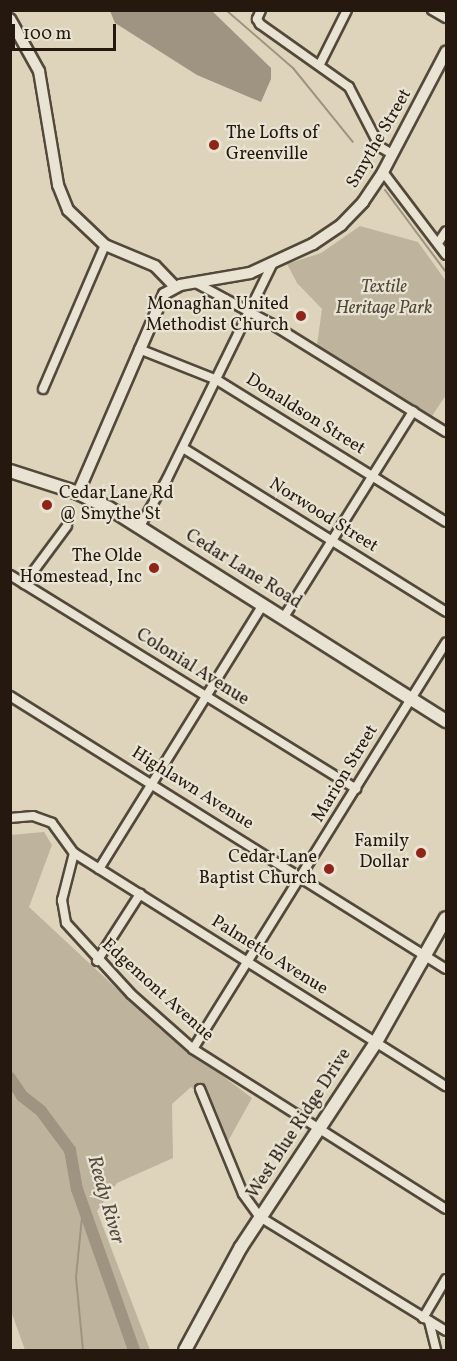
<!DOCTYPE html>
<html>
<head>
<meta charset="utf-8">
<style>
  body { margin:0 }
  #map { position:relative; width:457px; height:1361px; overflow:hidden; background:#ddd4bb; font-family:Vollkorn,serif }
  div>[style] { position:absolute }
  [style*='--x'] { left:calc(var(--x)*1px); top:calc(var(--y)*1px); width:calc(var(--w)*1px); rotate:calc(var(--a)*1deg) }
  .green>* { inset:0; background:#beb49e }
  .water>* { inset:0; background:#9e9481 }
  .stream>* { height:2px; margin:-1px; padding:0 1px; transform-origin:1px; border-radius:1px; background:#9e9481 }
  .river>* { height:12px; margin:-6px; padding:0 6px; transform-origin:6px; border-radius:6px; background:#9e9481 }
  .roads { filter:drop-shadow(2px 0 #53483a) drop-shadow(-2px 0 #53483a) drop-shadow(0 2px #53483a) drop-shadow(0 -2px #53483a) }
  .minor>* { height:8px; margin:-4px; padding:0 4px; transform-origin:4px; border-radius:4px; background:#e9e3d3 }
  .tertiary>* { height:10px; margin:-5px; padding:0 5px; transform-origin:5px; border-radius:5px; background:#e9e3d3 }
  .secondary>* { height:12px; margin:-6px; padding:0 6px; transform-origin:6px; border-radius:6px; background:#e9e3d3 }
  .dots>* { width:16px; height:16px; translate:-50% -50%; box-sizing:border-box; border:3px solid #e9e3d3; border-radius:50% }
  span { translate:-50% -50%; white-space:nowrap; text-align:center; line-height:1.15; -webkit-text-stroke:4.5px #e9e3d3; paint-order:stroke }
  .poi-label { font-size:18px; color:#25190f }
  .left { translate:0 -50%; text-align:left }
  .right { translate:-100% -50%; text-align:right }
  .street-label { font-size:18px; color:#25190f }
  .park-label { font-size:18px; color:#53483a; font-style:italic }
  .water-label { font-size:20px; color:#554a3d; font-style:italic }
  .frame { position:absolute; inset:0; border:12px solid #25190f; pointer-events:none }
  .scale { position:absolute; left:12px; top:24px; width:104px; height:27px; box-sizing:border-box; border:3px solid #25190f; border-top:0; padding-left:8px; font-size:18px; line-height:21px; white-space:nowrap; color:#25190f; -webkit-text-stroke:4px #e9e3d3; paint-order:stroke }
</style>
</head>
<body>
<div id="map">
  <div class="green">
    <i style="clip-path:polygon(360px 226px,418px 242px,446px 281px,446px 395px,432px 416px,317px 345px,322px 309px,297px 283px,287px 264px,321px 253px)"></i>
    <i style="clip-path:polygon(44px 832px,52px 845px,29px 907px,160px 1029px,252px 1098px,227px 1143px,216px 1110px,191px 1087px,172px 1104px,173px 1158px,117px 1183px,97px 1211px,150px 1350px,25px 1350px,11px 1311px,10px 835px)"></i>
  </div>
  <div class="water">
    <i style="clip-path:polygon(110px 11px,212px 11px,271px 68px,271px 79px,261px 102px,197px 75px,115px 23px)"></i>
  </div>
  <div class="stream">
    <i style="--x:226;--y:10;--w:89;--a:40.9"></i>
    <i style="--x:293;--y:68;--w:95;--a:51"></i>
    <i style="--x:364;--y:159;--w:13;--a:58"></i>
    <i style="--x:385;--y:190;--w:102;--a:53.4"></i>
    <i style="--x:83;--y:1350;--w:73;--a:-95.5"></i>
    <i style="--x:76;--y:1277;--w:70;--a:-84.3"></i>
  </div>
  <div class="river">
    <i style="--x:10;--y:1078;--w:22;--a:56"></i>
    <i style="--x:22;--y:1096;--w:24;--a:38"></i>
    <i style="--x:41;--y:1111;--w:49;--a:53.4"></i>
    <i style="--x:70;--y:1150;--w:40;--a:80"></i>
    <i style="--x:77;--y:1189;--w:171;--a:70.5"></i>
  </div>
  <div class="roads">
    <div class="minor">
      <i style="--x:261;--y:10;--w:10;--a:114"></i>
      <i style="--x:257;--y:19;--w:6;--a:59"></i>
      <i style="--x:260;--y:24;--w:109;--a:35.3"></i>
      <i style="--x:349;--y:87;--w:68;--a:62.7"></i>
      <i style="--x:380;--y:147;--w:14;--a:30"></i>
      <i style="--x:432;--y:10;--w:16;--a:30"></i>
      <i style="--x:320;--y:64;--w:60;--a:-63.4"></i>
      <i style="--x:383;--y:172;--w:104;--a:52.8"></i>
      <i style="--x:438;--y:243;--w:14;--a:-56"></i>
      <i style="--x:196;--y:283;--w:84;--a:28.4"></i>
      <i style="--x:270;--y:323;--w:207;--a:31.8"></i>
      <i style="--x:139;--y:349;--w:84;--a:21.7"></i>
      <i style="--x:217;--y:380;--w:269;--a:31.8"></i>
      <i style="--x:43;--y:389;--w:157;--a:-66.7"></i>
      <i style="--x:183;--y:448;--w:310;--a:31.9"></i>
      <i style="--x:140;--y:526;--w:54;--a:-60.1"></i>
      <i style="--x:167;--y:479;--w:241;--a:-63.9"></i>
      <i style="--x:10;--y:575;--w:407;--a:31.7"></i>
      <i style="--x:24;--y:584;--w:72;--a:-53.4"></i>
      <i style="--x:284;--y:617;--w:243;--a:-57.9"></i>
      <i style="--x:10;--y:696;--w:514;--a:32.05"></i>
      <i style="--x:10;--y:818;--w:23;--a:-5"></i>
      <i style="--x:33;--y:816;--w:20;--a:20"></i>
      <i style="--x:52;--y:823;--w:37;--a:54"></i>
      <i style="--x:74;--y:853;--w:439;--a:32.1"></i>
      <i style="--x:74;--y:853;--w:49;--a:104.3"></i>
      <i style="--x:62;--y:900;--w:23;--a:80"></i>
      <i style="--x:66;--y:923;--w:96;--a:47.5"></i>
      <i style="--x:131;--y:994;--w:83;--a:41.6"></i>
      <i style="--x:193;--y:1049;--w:299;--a:32.3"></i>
      <i style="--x:99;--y:869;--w:312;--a:-58.2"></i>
      <i style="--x:97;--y:961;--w:80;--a:-57.3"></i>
      <i style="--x:193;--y:1049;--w:479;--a:-58.1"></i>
      <i style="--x:200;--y:1089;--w:113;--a:67.7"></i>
      <i style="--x:243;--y:1194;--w:29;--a:54"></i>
      <i style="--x:260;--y:1217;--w:218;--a:31.5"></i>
      <i style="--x:423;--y:1318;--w:45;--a:-59.5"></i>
      <i style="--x:429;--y:1321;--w:30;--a:76"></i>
    </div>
    <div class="tertiary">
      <i style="--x:10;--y:19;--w:60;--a:60.9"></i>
      <i style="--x:39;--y:71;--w:116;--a:80.5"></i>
      <i style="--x:58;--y:185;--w:27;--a:68"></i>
      <i style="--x:68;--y:210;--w:51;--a:43.4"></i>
      <i style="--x:105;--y:245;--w:54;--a:22.8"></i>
      <i style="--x:155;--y:266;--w:29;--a:46"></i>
      <i style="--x:78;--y:493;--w:217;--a:-66.6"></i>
      <i style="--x:164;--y:294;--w:18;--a:-29"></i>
      <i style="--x:180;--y:285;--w:71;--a:-9.7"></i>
      <i style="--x:250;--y:273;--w:69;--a:-24.7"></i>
      <i style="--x:313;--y:244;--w:34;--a:-34"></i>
      <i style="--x:341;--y:225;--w:32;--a:-46"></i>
      <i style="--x:363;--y:202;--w:36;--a:-56"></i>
      <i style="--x:383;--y:172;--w:136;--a:-62.3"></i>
    </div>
    <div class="secondary">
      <i style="--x:10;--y:471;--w:71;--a:17.9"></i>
      <i style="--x:78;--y:493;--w:34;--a:26"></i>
      <i style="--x:109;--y:508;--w:399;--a:32.3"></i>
      <i style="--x:185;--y:1350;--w:117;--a:-61.5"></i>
      <i style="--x:241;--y:1247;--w:245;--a:-56.6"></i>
      <i style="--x:376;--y:1042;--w:142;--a:-60.6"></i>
    </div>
  </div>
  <div class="dots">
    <i style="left:214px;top:145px;background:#8f2418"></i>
    <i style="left:301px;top:316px;background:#8f2418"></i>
    <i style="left:47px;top:505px;background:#8f2418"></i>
    <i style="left:154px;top:568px;background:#8f2418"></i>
    <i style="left:421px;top:853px;background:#8f2418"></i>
    <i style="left:329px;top:869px;background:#8f2418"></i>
  </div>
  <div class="poi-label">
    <span class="left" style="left:226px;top:145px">The Lofts of<br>Greenville</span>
    <span class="right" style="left:289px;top:316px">Monaghan United<br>Methodist Church</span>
    <span class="left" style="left:59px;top:505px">Cedar Lane Rd<br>@ Smythe St</span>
    <span class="right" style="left:142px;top:568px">The Olde<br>Homestead, Inc</span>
    <span class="right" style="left:409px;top:853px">Family<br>Dollar</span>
    <span class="right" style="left:317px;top:869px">Cedar Lane<br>Baptist Church</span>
  </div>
  <div class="street-label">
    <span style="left:380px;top:139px;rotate:-60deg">Smythe Street</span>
    <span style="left:305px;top:415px;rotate:32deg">Donaldson Street</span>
    <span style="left:323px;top:516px;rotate:32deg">Norwood Street</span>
    <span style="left:243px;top:570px;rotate:32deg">Cedar Lane Road</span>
    <span style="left:192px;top:668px;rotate:32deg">Colonial Avenue</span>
    <span style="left:346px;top:774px;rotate:-59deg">Marion Street</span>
    <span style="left:192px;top:789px;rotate:32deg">Highlawn Avenue</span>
    <span style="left:269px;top:956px;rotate:32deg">Palmetto Avenue</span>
    <span style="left:157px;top:991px;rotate:42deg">Edgemont Avenue</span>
    <span style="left:300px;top:1124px;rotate:-57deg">West Blue Ridge Drive</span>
  </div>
  <div class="park-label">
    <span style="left:384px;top:299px">Textile<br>Heritage Park</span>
  </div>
  <div class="water-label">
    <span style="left:105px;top:1200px;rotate:74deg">Reedy River</span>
  </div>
  <div class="frame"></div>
  <div class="scale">100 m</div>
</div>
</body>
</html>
